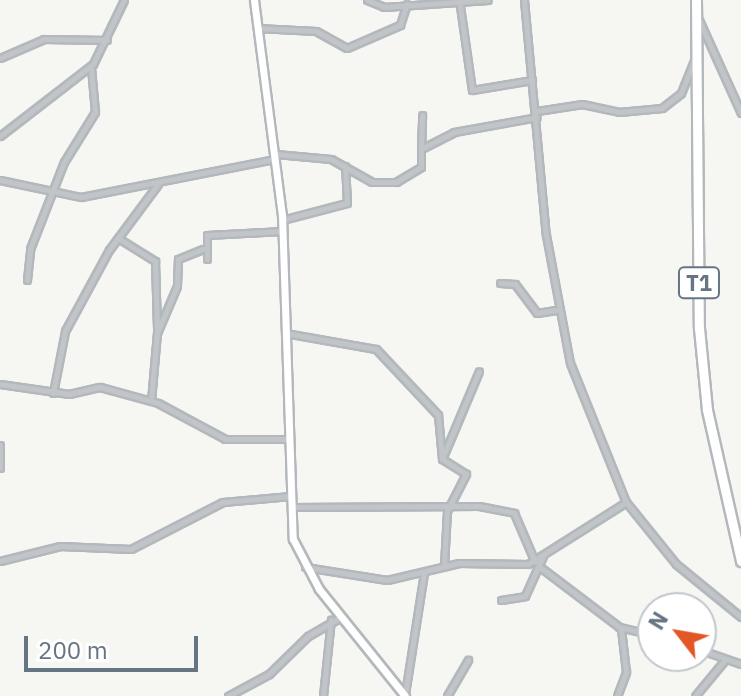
<!DOCTYPE html>
<html>
<head>
<meta charset="utf-8">
<style>
  body { margin:0 }
  #map { position:relative; width:741px; height:696px; overflow:hidden; background:#f6f6f2; font-family:"IBM Plex Sans",sans-serif }
  div>[style] { position:absolute }
  [style*='--x'] { left:calc(var(--x)*1px); top:calc(var(--y)*1px); width:calc(var(--w)*1px); rotate:calc(var(--a)*1deg) }
  .roads { filter:drop-shadow(2px 0 #b3b8bd) drop-shadow(-2px 0 #b3b8bd) drop-shadow(0 2px #b3b8bd) drop-shadow(0 -2px #b3b8bd) }
  .street>* { height:5px; margin:-2.5px; padding:0 2.5px; transform-origin:2.5px; border-radius:2.5px; background:#c1c5c8 }
  .secondary>* { height:7px; margin:-3.5px; padding:0 3.5px; transform-origin:3.5px; border-radius:3.5px; background:#fff }
  .highway>* { height:9px; margin:-4.5px; padding:0 4.5px; transform-origin:4.5px; border-radius:4.5px; background:#fff }
  span { translate:-50% -50%; white-space:nowrap; text-align:center; line-height:1.15; -webkit-text-stroke:8px #fff; paint-order:stroke }
  .shield-label span { padding:2px 6px; background:#fff; border:2px solid; border-radius:6px; -webkit-text-stroke-width:0 }
  .shield-label { font-size:22px; color:#657583; font-weight:700 }
  .north { position:absolute; left:637px; top:592px; width:80px; height:80px; box-sizing:border-box; background:#fff; border:2px solid #c1c8cd; border-radius:50%; rotate:301deg; font-size:22px; font-weight:700; line-height:32px; text-align:center; color:#657583 }
  .north::after { content:''; display:block; margin:auto; width:28px; height:36px; background:#e25726; clip-path:polygon(50% 0,100% 100%,50% 72%,0 100%) }
  .scale { position:absolute; left:24px; top:636px; width:174px; height:36px; box-sizing:border-box; border:4px solid #657583; border-top:0; padding-left:10px; font-size:24px; line-height:28px; white-space:nowrap; color:#657583; -webkit-text-stroke:6px #fff; paint-order:stroke }
</style>
</head>
<body>
<div id="map">
  <div class="roads">
    <div class="street">
      <i style="--x:367;--y:0;--w:18;--a:22"></i>
      <i style="--x:384;--y:7;--w:104;--a:-3.9"></i>
      <i style="--x:524;--y:0;--w:236;--a:84.7"></i>
      <i style="--x:546;--y:235;--w:130;--a:79.4"></i>
      <i style="--x:570;--y:363;--w:150;--a:68.1"></i>
      <i style="--x:626;--y:502;--w:80;--a:51.1"></i>
      <i style="--x:676;--y:564;--w:84;--a:39.2"></i>
      <i style="--x:460;--y:6;--w:85;--a:81.9"></i>
      <i style="--x:472;--y:90;--w:61;--a:-9.5"></i>
      <i style="--x:699;--y:20;--w:102;--a:65.7"></i>
      <i style="--x:257;--y:28;--w:59;--a:2.9"></i>
      <i style="--x:316;--y:31;--w:35;--a:29"></i>
      <i style="--x:347;--y:48;--w:58;--a:-23.5"></i>
      <i style="--x:400;--y:25;--w:22;--a:-72"></i>
      <i style="--x:0;--y:58;--w:48;--a:-23.4"></i>
      <i style="--x:44;--y:39;--w:63;--a:0.9"></i>
      <i style="--x:537;--y:111;--w:46;--a:-8.8"></i>
      <i style="--x:582;--y:104;--w:38;--a:12"></i>
      <i style="--x:619;--y:112;--w:43;--a:-5.3"></i>
      <i style="--x:662;--y:108;--w:24;--a:-38"></i>
      <i style="--x:681;--y:93;--w:35;--a:-68"></i>
      <i style="--x:0;--y:136;--w:118;--a:-37.7"></i>
      <i style="--x:93;--y:64;--w:71;--a:-64.2"></i>
      <i style="--x:421;--y:149;--w:34;--a:-88"></i>
      <i style="--x:276;--y:154;--w:55;--a:5.2"></i>
      <i style="--x:331;--y:159;--w:47;--a:29.3"></i>
      <i style="--x:372;--y:182;--w:24;--a:0"></i>
      <i style="--x:396;--y:182;--w:29;--a:-31"></i>
      <i style="--x:421;--y:167;--w:18;--a:-90"></i>
      <i style="--x:421;--y:149;--w:37;--a:-27"></i>
      <i style="--x:454;--y:132;--w:84;--a:-10.2"></i>
      <i style="--x:0;--y:180;--w:83;--a:11.9"></i>
      <i style="--x:81;--y:197;--w:198;--a:-11.1"></i>
      <i style="--x:282;--y:220;--w:67;--a:-14.7"></i>
      <i style="--x:347;--y:203;--w:37;--a:-93"></i>
      <i style="--x:118;--y:238;--w:44;--a:31.9"></i>
      <i style="--x:155;--y:261;--w:69;--a:88.3"></i>
      <i style="--x:207;--y:259;--w:24;--a:-90"></i>
      <i style="--x:207;--y:235;--w:76;--a:-3"></i>
      <i style="--x:27;--y:280;--w:31;--a:-84"></i>
      <i style="--x:30;--y:249;--w:93;--a:-68.7"></i>
      <i style="--x:64;--y:162;--w:59;--a:-58.2"></i>
      <i style="--x:95;--y:112;--w:45;--a:-95.1"></i>
      <i style="--x:500;--y:283;--w:15;--a:4"></i>
      <i style="--x:515;--y:284;--w:36;--a:53"></i>
      <i style="--x:537;--y:313;--w:19;--a:-9"></i>
      <i style="--x:285;--y:333;--w:92;--a:10"></i>
      <i style="--x:376;--y:349;--w:91;--a:46.8"></i>
      <i style="--x:438;--y:415;--w:44;--a:84.8"></i>
      <i style="--x:0;--y:384;--w:70;--a:8.2"></i>
      <i style="--x:69;--y:394;--w:32;--a:-13"></i>
      <i style="--x:100;--y:387;--w:60;--a:15.4"></i>
      <i style="--x:158;--y:403;--w:76;--a:28.2"></i>
      <i style="--x:225;--y:439;--w:64;--a:0"></i>
      <i style="--x:53;--y:393;--w:63;--a:-79"></i>
      <i style="--x:65;--y:331;--w:92;--a:-61.5"></i>
      <i style="--x:109;--y:250;--w:82;--a:-53.4"></i>
      <i style="--x:151;--y:401;--w:68;--a:-85"></i>
      <i style="--x:157;--y:333;--w:51;--a:-66.9"></i>
      <i style="--x:177;--y:286;--w:27;--a:-88"></i>
      <i style="--x:178;--y:259;--w:27;--a:-22"></i>
      <i style="--x:0;--y:445;--w:23;--a:90"></i>
      <i style="--x:293;--y:507;--w:186;--a:-0.3"></i>
      <i style="--x:479;--y:506;--w:36;--a:11"></i>
      <i style="--x:514;--y:513;--w:53;--a:66.8"></i>
      <i style="--x:0;--y:561;--w:62;--a:-14"></i>
      <i style="--x:60;--y:546;--w:71;--a:2.4"></i>
      <i style="--x:131;--y:549;--w:103;--a:-27.1"></i>
      <i style="--x:223;--y:502;--w:68;--a:-5"></i>
      <i style="--x:444;--y:566;--w:55;--a:-86.9"></i>
      <i style="--x:447;--y:511;--w:42;--a:-62.8"></i>
      <i style="--x:466;--y:474;--w:28;--a:-148"></i>
      <i style="--x:442;--y:459;--w:95;--a:-67.2"></i>
      <i style="--x:305;--y:567;--w:83;--a:9"></i>
      <i style="--x:387;--y:580;--w:74;--a:-13.3"></i>
      <i style="--x:459;--y:563;--w:69;--a:0.8"></i>
      <i style="--x:528;--y:564;--w:116;--a:-32.3"></i>
      <i style="--x:540;--y:567;--w:99;--a:37.2"></i>
      <i style="--x:619;--y:627;--w:35;--a:13"></i>
      <i style="--x:501;--y:600;--w:24;--a:-9"></i>
      <i style="--x:525;--y:596;--w:44;--a:-65.8"></i>
      <i style="--x:701;--y:650;--w:42;--a:19.3"></i>
      <i style="--x:405;--y:694;--w:122;--a:-81.1"></i>
      <i style="--x:228;--y:696;--w:47;--a:-28.2"></i>
      <i style="--x:269;--y:674;--w:54;--a:-44.3"></i>
      <i style="--x:308;--y:636;--w:39;--a:-30"></i>
      <i style="--x:323;--y:696;--w:77;--a:-84.1"></i>
      <i style="--x:447;--y:696;--w:42;--a:-59.7"></i>
      <i style="--x:617;--y:696;--w:26;--a:-69"></i>
      <i style="--x:626;--y:672;--w:43;--a:-96.6"></i>
      <i style="--x:695;--y:696;--w:45;--a:-50.4"></i>
    </div>
    <div class="secondary">
      <i style="--x:254;--y:0;--w:217;--a:82.6"></i>
      <i style="--x:282;--y:215;--w:324;--a:88.1"></i>
      <i style="--x:293;--y:539;--w:56;--a:62.5"></i>
      <i style="--x:319;--y:589;--w:137;--a:51.2"></i>
    </div>
    <div class="highway">
      <i style="--x:696;--y:0;--w:328;--a:89.5"></i>
      <i style="--x:699;--y:328;--w:82;--a:84.4"></i>
      <i style="--x:707;--y:410;--w:155;--a:77.3"></i>
    </div>
  </div>
  <div class="shield-label">
    <span style="left:699px;top:283px">T1</span>
  </div>
  <div class="north">N</div>
  <div class="scale">200 m</div>
</div>
</body>
</html>
